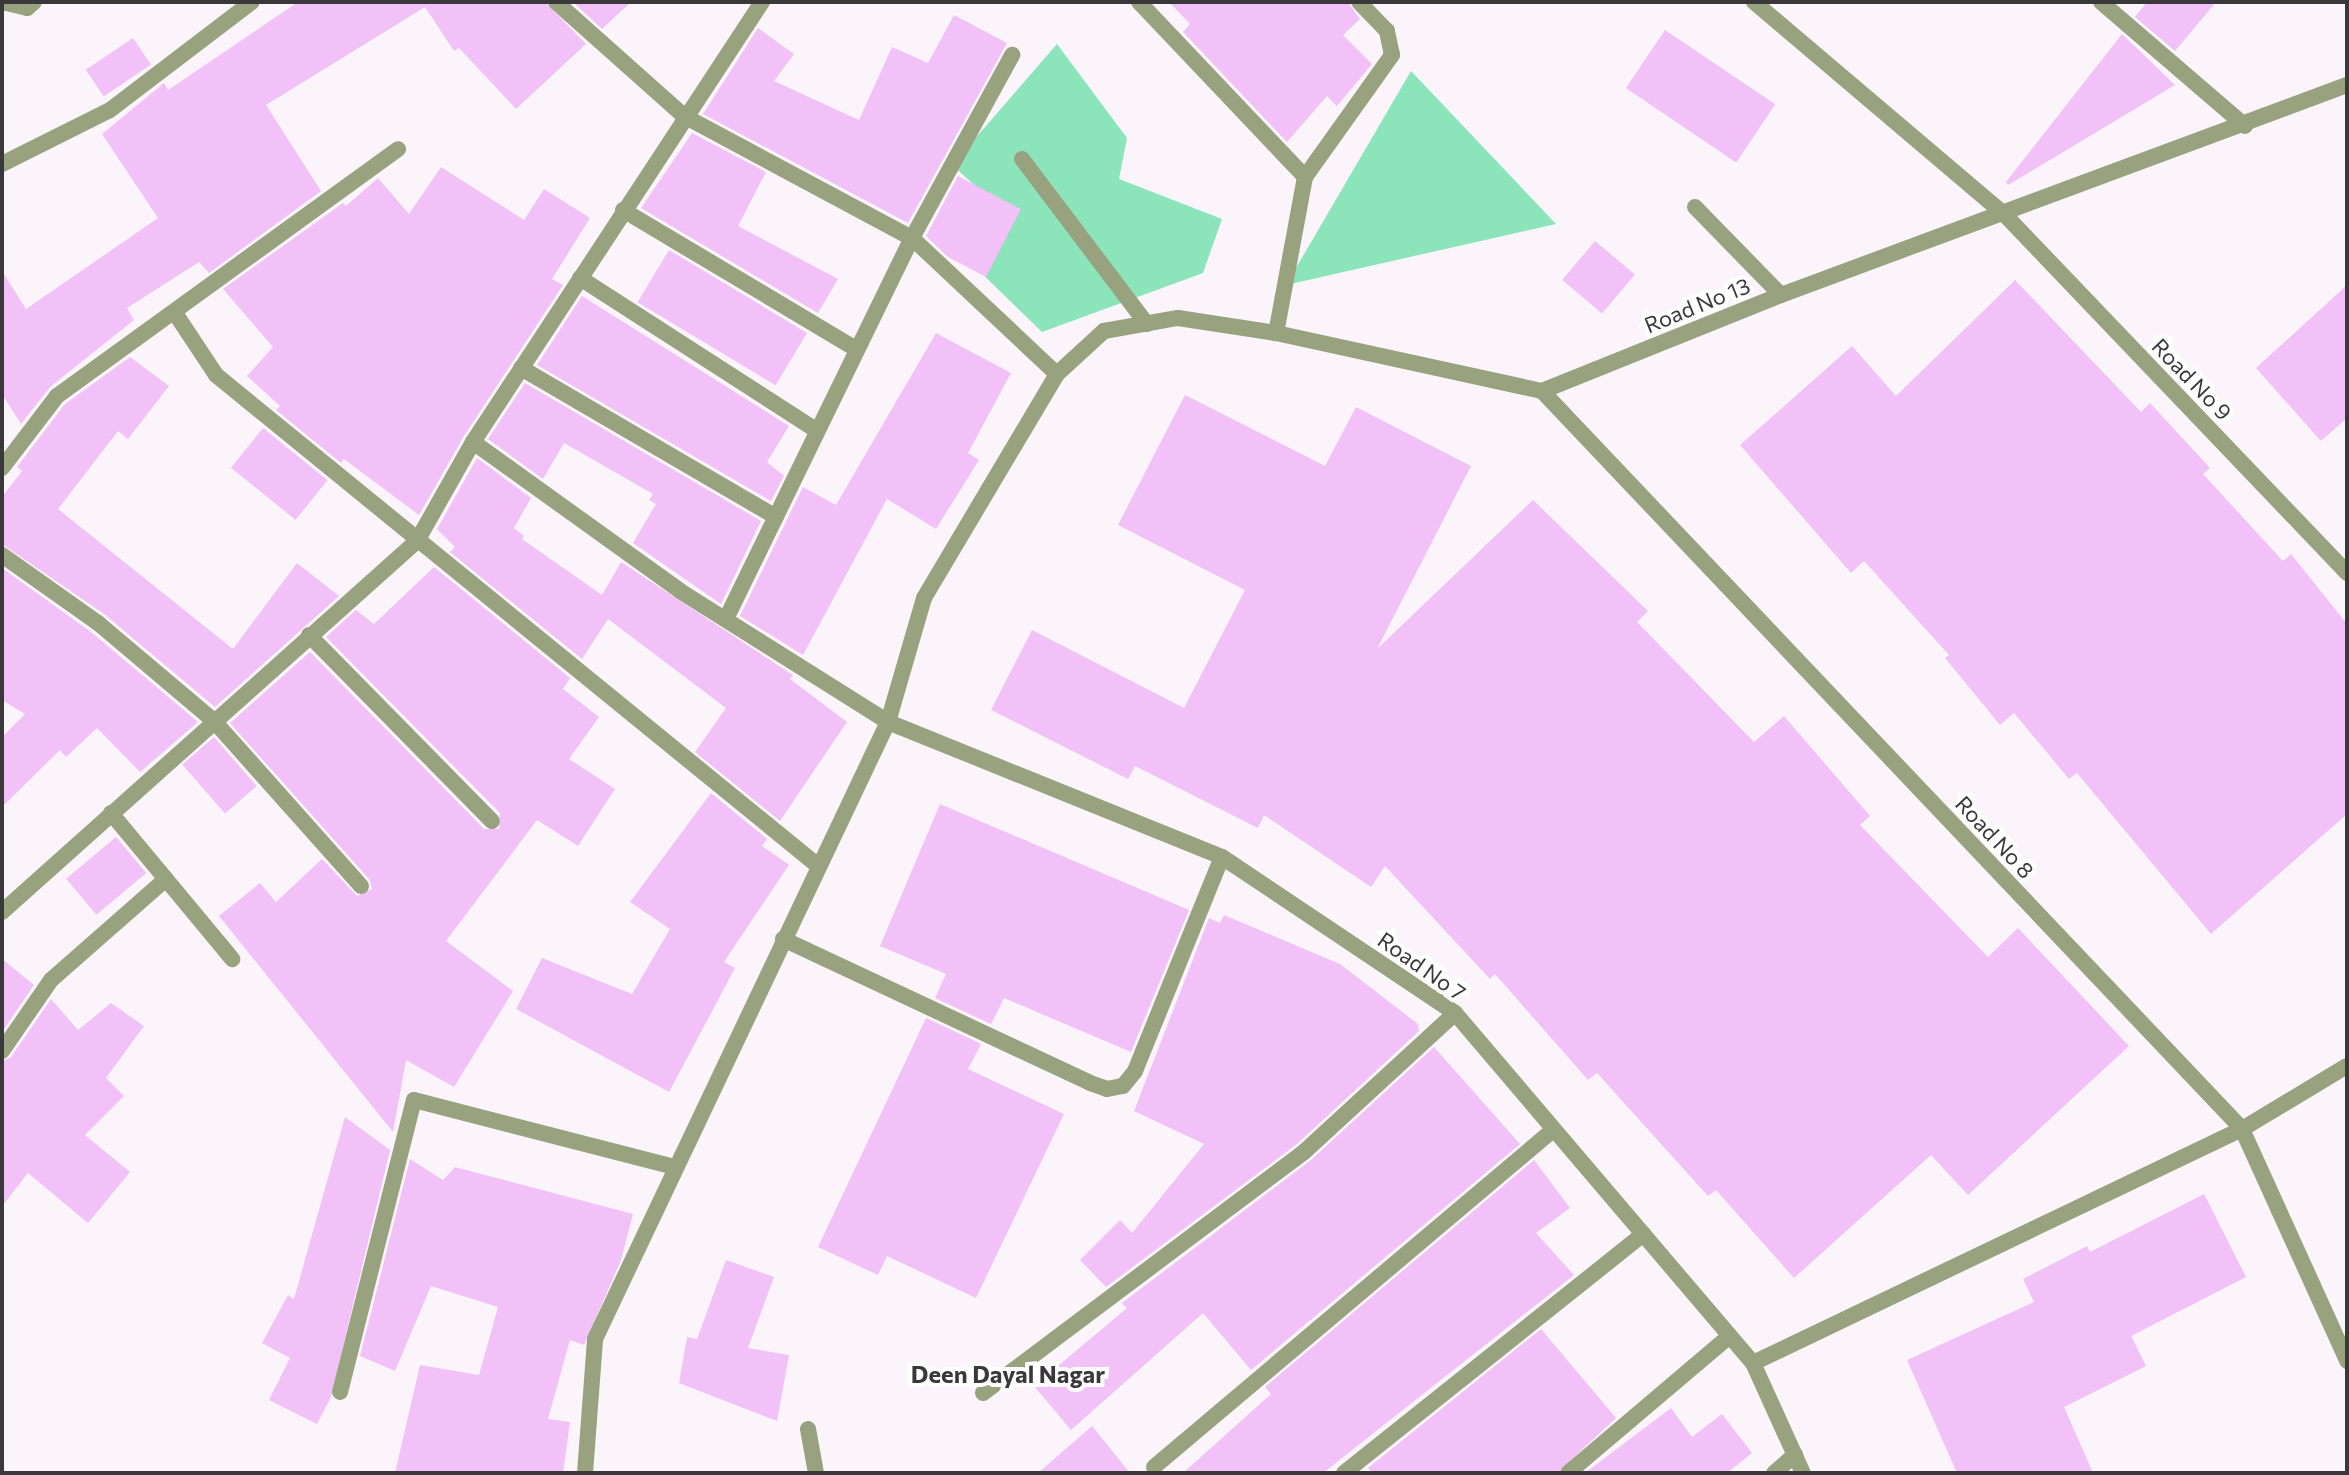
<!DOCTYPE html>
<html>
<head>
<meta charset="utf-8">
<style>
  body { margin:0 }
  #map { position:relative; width:2349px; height:1475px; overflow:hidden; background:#fbf5fb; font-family:Commissioner,sans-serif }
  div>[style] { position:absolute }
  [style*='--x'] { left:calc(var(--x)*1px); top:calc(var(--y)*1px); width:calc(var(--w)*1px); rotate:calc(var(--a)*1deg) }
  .green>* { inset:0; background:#8ce4bb }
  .building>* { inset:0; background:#f1c1f8; transform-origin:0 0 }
  .service>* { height:16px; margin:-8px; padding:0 8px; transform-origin:8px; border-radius:8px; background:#98a27f }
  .minor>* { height:16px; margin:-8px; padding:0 8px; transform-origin:8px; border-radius:8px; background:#98a27f }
  .tertiary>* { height:16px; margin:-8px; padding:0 8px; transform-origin:8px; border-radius:8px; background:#98a27f }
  span { translate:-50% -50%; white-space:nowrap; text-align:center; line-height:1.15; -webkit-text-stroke:8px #fff; paint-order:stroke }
  .street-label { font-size:22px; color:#3a383b }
  .neighbourhood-label { font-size:24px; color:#3a383b; font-weight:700 }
  .frame { position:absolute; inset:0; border:4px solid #3a383b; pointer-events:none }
</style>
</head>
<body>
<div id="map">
  <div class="green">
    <i style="clip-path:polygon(1057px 44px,1127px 138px,1119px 179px,1222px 219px,1203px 273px,1042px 332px,968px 260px,1011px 218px,952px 165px)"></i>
    <i style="clip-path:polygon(1411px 71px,1556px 224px,1286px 285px)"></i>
  </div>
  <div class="building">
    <i style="clip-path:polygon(298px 2px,545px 2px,586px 44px,516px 109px,459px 48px,454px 51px,425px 7px,266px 105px,321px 191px,209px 273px,199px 262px,127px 308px,134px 320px,50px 387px,21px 424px,2px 394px,2px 271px,26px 309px,158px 218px,102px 134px,164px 83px,168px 90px)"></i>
    <i style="clip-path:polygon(573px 2px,631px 2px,602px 29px)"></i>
    <i style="clip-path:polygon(1169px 2px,1348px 2px,1360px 19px,1343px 35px,1372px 64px,1337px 106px,1327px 96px,1287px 142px,1183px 32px,1190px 24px)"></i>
    <i style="clip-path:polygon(2147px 2px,2216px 2px,2175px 51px,2135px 17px)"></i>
    <i style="clip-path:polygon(954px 15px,1007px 43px,908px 223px,703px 114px,758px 28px,794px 54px,774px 81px,859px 120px,892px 47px,928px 63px)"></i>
    <i style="left:1665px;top:30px;width:133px;height:70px;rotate:34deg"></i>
    <i style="clip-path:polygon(2122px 34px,2175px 85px,2008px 185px,2006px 182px)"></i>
    <i style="left:133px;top:38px;width:32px;height:57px;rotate:56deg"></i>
    <i style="clip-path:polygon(692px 133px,766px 172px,738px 226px,838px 279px,818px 313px,641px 208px)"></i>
    <i style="clip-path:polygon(441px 167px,524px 220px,544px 189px,590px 218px,552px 279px,563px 285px,464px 436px,419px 515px,344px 459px,341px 463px,276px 410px,280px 406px,247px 376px,273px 347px,223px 289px,343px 203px,346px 206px,378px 178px,409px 214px)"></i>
    <i style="clip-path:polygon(958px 176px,1021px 209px,986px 277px,948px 257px,926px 236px)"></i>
    <i style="left:1595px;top:241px;width:52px;height:51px;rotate:40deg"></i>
    <i style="left:669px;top:250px;width:161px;height:61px;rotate:31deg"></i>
    <i style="clip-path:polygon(2015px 280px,2141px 412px,2150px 403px,2210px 468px,2203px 474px,2283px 561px,2291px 554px,2347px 624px,2347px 814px,2211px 934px,2077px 773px,2069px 779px,2014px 713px,2000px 725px,1945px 658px,1949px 655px,1864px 561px,1851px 573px,1740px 445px,1852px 346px,1896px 396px)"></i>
    <i style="clip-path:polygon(2347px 285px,2347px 418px,2321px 441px,2256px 368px)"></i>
    <i style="clip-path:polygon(582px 296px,789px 426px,767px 462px,784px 476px,771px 501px,537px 365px)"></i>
    <i style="clip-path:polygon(936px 333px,1011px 373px,968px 453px,979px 460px,936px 529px,887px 499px,803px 655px,740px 616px,803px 487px,836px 505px)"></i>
    <i style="clip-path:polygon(130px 357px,169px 386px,128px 439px,118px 431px,58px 509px,233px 649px,297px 563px,339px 596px,215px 707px,104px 614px,2px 544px,2px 497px,22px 471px,17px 467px,65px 404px)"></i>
    <i style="clip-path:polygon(525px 383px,761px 521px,721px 604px,633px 543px,656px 504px,649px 500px,653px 494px,564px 443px,543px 479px,488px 439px)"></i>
    <i style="clip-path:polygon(1185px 395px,1325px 466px,1356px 407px,1471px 466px,1377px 649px,1533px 500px,1648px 611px,1637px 622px,1754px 742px,1784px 716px,1870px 816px,1860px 825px,1988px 957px,2018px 928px,2129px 1046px,1968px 1195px,1931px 1155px,1794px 1278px,1716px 1190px,1708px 1196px,1597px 1073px,1588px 1080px,1495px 974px,1490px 979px,1385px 866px,1371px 887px,1264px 815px,1258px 828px,1135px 766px,1128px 779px,991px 710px,1032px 630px,1184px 708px,1245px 590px,1118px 525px)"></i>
    <i style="left:263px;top:428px;width:83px;height:51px;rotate:39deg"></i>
    <i style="clip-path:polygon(477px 458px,531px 498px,514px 528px,524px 536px,522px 539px,602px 595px,621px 562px,793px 675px,790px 679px,847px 722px,780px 821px,695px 752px,726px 708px,608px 619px,582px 659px,450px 552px,455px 547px,437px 529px)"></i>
    <i style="clip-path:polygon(434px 567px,570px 678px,563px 689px,599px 717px,569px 759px,615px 789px,578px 846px,537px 820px,446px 941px,513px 991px,454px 1087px,406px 1060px,393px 1132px,219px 916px,260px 883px,276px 902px,322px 859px,357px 896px,372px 889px,369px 879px,230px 723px,310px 652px,484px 829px,499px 829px,500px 813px,326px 637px,356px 610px,374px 624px)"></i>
    <i style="clip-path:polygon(2px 568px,91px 632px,198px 722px,140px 772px,97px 728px,66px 757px,60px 750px,2px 807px,2px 737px,25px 714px,2px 700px)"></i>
    <i style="left:214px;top:737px;width:65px;height:42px;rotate:49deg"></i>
    <i style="clip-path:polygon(711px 793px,767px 839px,762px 846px,789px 865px,724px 962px,735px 968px,669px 1092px,516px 1009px,542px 958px,632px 994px,670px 929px,630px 902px)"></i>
    <i style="clip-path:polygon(940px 804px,1189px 910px,1131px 1052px,1004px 998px,991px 1024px,935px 998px,946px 974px,880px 946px)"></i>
    <i style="left:116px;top:837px;width:47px;height:65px;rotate:50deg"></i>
    <i style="clip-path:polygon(1224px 915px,1340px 964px,1418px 1024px,1419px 1031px,1297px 1144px,1106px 1287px,1080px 1260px,1120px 1220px,1132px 1233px,1204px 1144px,1134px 1111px,1209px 918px,1220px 923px)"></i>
    <i style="clip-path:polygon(2px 959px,34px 985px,2px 1032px)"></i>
    <i style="clip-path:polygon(51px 999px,78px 1030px,111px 1003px,144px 1026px,106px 1078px,124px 1096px,85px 1135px,130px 1172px,88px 1223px,28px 1173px,2px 1206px,2px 1062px,11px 1057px)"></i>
    <i style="clip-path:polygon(926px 1018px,981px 1044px,968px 1069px,1064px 1114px,976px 1298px,887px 1256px,878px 1275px,818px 1247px)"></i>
    <i style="clip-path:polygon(1434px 1047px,1520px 1144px,1251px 1370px,1203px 1313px,1071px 1430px,1034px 1386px,1127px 1308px,1122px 1303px,1311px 1160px)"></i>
    <i style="clip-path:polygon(345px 1117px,390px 1150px,331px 1397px,317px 1424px,269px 1400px,290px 1358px,262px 1343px,288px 1295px,294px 1299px)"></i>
    <i style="clip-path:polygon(410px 1159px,443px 1180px,455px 1167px,633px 1214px,621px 1260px,584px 1345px,570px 1340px,548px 1419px,570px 1422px,563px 1473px,395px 1473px,420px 1365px,479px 1375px,498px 1307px,431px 1286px,395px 1371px,360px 1356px)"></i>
    <i style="clip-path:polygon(1534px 1160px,1570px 1208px,1536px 1233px,1574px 1275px,1323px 1473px,1183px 1473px,1271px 1394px,1265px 1387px)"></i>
    <i style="clip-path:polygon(2204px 1194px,2246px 1277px,2131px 1336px,2146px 1366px,2064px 1407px,2093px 1473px,1957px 1473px,1907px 1360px,2034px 1302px,2023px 1279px,2087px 1246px,2090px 1252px)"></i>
    <i style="clip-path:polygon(726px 1260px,774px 1277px,748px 1348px,789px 1355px,777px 1421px,679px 1383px,687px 1337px,697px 1339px)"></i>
    <i style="clip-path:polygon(1541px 1329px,1616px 1418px,1557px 1473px,1372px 1473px,1368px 1468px)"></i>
    <i style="clip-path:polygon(1671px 1408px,1692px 1437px,1722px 1414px,1752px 1453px,1727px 1473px,1585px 1473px)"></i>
    <i style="clip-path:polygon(1092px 1426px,1130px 1473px,1038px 1473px)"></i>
  </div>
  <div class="service">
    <i style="--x:1022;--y:159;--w:207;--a:52.9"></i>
  </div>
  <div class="minor">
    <i style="--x:2;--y:2;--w:26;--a:13"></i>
    <i style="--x:27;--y:8;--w:9;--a:-41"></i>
    <i style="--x:556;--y:2;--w:171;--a:41.7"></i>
    <i style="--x:684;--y:116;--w:259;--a:28.2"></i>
    <i style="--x:912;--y:238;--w:199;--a:43.2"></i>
    <i style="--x:1139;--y:2;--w:241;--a:46.5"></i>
    <i style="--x:1305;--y:177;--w:159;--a:100.5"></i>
    <i style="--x:1754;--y:2;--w:331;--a:40.3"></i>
    <i style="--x:2006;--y:216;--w:494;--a:46.3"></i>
    <i style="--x:2101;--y:2;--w:190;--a:40.7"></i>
    <i style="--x:2;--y:164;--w:121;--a:-26.6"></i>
    <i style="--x:110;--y:110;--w:178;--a:-37.3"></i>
    <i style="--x:1305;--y:177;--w:150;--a:-54.5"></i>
    <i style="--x:1392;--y:55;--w:25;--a:-102"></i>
    <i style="--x:1387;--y:31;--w:40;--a:-134"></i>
    <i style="--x:1695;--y:207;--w:123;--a:45.7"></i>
    <i style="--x:623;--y:210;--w:271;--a:30.8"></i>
    <i style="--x:580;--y:278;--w:282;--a:32.8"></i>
    <i style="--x:175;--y:313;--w:74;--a:56.5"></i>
    <i style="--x:216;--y:375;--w:775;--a:39.19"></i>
    <i style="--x:521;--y:368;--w:295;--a:30.3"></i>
    <i style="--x:1542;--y:391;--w:1017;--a:46.51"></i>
    <i style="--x:2242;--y:1129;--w:255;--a:65.6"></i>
    <i style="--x:473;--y:442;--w:255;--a:35.7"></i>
    <i style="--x:680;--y:591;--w:246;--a:32.2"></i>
    <i style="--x:888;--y:722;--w:360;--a:22"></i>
    <i style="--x:1222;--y:857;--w:280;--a:33.8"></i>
    <i style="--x:1455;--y:1013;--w:460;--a:49.6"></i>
    <i style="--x:1753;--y:1363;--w:121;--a:65.6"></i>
    <i style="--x:2;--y:468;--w:91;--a:-52.6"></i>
    <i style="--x:57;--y:396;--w:421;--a:-35.9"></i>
    <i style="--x:2;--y:555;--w:118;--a:35.3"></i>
    <i style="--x:98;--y:623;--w:152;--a:40.2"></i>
    <i style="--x:214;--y:721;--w:221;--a:48.3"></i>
    <i style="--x:726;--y:619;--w:424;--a:-64"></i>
    <i style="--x:912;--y:238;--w:209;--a:-61.3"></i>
    <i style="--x:309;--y:635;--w:261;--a:45.5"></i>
    <i style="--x:111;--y:813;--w:190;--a:50.3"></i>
    <i style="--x:2;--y:912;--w:557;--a:-41.8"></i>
    <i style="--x:417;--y:541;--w:114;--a:-60.5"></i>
    <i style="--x:473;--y:442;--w:526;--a:-56.7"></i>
    <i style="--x:783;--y:939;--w:339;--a:25.1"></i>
    <i style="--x:1090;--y:1083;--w:18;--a:19"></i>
    <i style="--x:1107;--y:1089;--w:16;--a:-11"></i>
    <i style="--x:1123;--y:1086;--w:19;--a:-51"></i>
    <i style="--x:1135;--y:1071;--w:231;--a:-67.9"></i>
    <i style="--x:2;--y:1051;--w:86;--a:-55.4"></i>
    <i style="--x:51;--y:980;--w:153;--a:-41.3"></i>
    <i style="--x:1753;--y:1363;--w:542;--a:-25.57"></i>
    <i style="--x:2242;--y:1129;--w:122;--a:-31"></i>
    <i style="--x:340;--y:1392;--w:301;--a:-75.8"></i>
    <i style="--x:414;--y:1100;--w:269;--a:14.4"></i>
    <i style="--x:983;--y:1393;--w:401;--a:-36.9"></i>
    <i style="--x:1304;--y:1152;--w:205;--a:-42.6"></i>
    <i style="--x:808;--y:1429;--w:45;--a:79.7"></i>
    <i style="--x:1154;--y:1467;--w:522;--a:-40.18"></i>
    <i style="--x:1344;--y:1473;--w:383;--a:-38.6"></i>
    <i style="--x:1568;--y:1473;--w:209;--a:-40.3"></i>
    <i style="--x:1774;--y:1473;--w:28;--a:-41"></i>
  </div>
  <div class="tertiary">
    <i style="--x:585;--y:1473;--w:134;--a:-85.7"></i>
    <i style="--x:595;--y:1339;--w:683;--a:-64.6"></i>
    <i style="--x:888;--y:722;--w:129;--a:-73.8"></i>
    <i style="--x:924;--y:598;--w:261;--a:-59.3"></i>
    <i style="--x:1057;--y:374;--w:64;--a:-42.5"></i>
    <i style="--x:1104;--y:331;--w:75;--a:-10"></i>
    <i style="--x:1178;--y:318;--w:99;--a:8.7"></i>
    <i style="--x:1276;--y:333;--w:272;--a:12.3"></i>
    <i style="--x:1542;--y:391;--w:258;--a:-21.9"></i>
    <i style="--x:1781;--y:295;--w:604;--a:-20.36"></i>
  </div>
  <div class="street-label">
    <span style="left:1697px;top:305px;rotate:-22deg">Road No 13</span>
    <span style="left:2192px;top:379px;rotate:46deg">Road No 9</span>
    <span style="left:1995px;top:837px;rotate:47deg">Road No 8</span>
    <span style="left:1422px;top:966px;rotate:35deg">Road No 7</span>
  </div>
  <div class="neighbourhood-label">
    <span style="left:1008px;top:1374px">Deen Dayal Nagar</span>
  </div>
  <div class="frame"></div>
</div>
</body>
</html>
